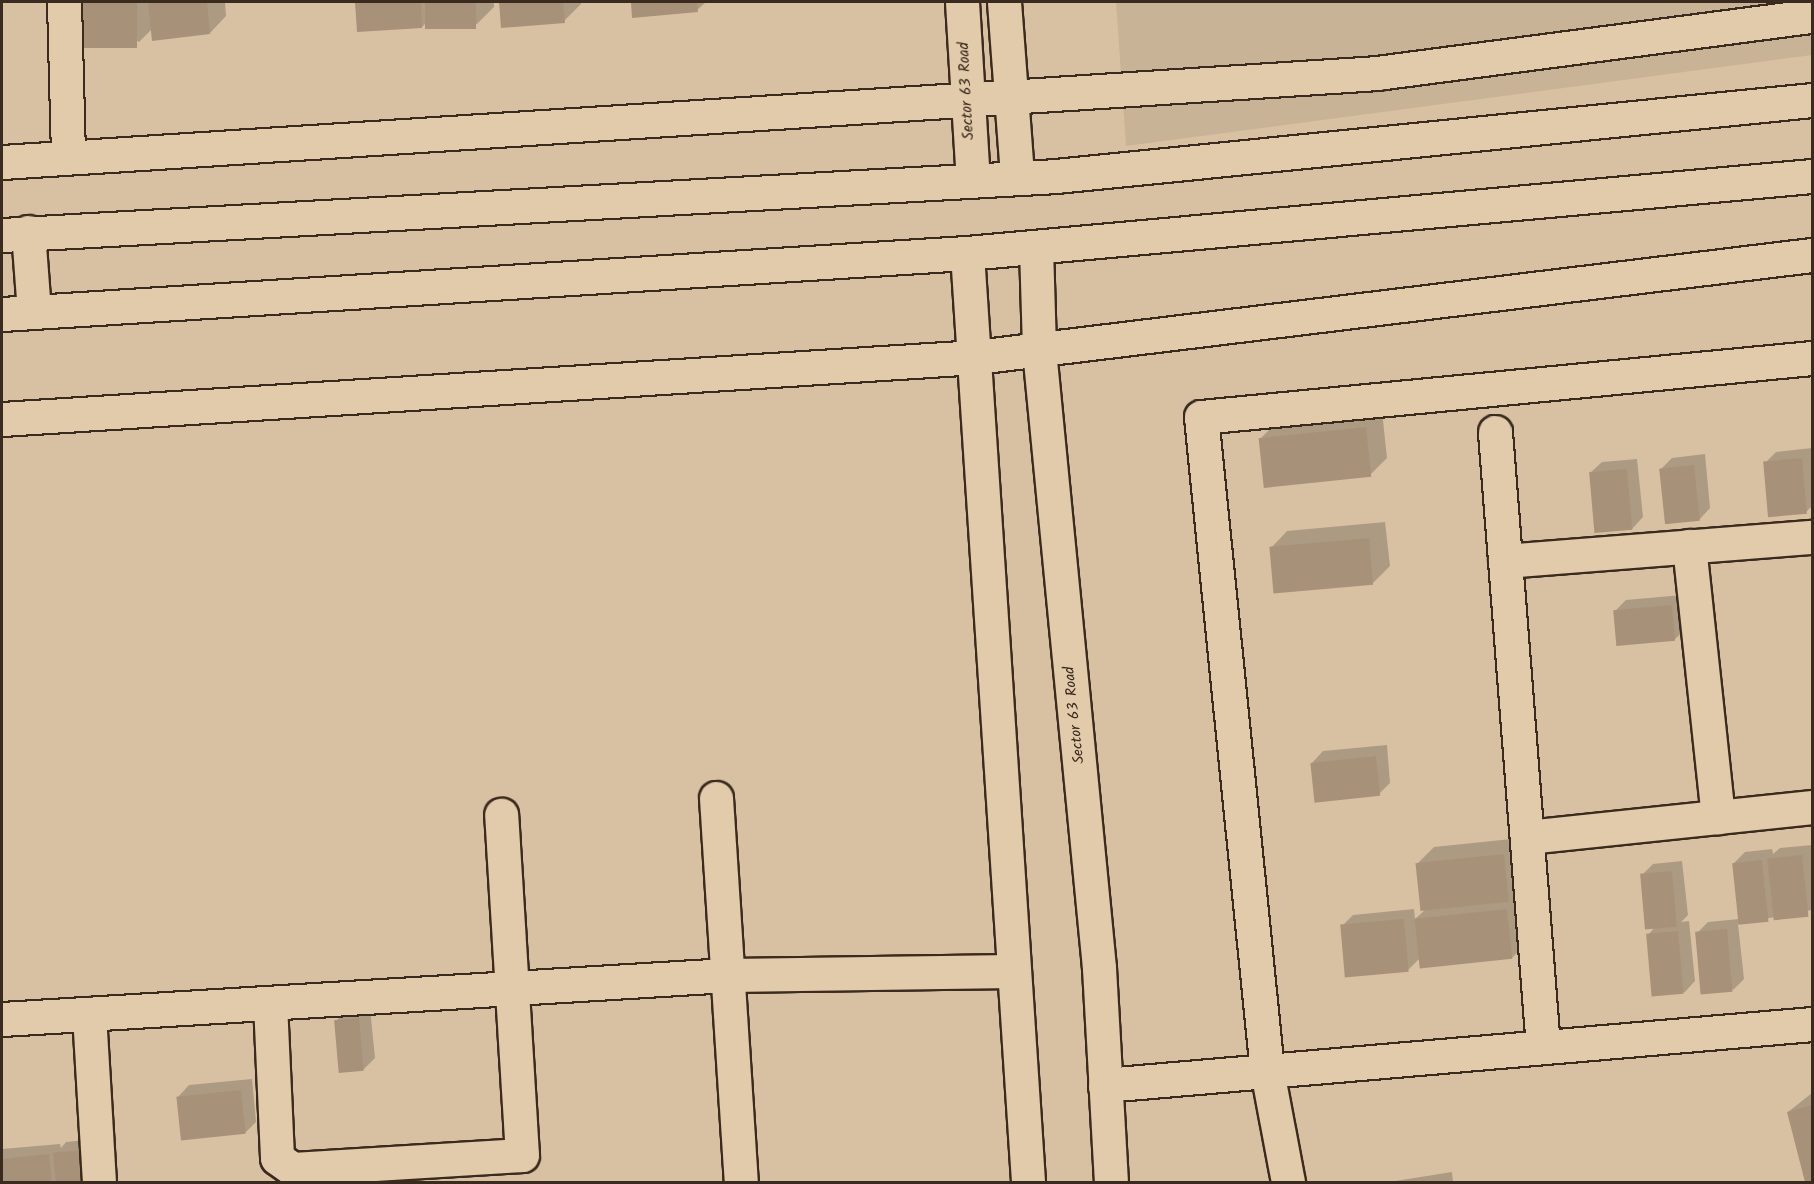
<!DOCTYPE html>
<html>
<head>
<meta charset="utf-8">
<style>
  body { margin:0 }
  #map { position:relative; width:1814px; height:1184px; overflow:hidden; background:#d8c1a3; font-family:Kalam,sans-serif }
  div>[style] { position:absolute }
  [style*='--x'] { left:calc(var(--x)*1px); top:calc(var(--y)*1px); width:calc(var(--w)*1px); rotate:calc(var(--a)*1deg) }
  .built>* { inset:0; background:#c9b396 }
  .shadow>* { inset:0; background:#0003 }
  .building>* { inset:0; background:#a79279; transform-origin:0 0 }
  .roads { filter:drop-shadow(2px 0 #3b2a1e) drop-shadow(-2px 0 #3b2a1e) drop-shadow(0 2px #3b2a1e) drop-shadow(0 -2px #3b2a1e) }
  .street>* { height:33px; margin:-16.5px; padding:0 16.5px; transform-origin:16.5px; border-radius:16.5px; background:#e2cbab }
  .secondary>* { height:33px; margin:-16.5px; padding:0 16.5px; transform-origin:16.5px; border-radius:16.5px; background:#e2cbab }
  span { translate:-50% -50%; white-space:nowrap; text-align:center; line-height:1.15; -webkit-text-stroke:4.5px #e2cbab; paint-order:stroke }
  .street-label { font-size:15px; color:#3b2a1e }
  .frame { position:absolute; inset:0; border:3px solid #3b2a1e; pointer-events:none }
</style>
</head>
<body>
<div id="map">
  <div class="built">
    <i style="clip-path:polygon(1116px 2px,1812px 2px,1812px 55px,1126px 146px)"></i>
  </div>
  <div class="shadow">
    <i style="clip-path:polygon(77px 2px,225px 2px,226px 16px,210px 33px,152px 29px,139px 42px)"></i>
    <i style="clip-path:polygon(356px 2px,494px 2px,494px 7px,477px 24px,428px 21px,422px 27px,358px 30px)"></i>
    <i style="clip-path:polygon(500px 2px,581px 2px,581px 4px,564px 21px,502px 26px)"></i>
    <i style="clip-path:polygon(632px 2px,706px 2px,697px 10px,633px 16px)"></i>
    <i style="clip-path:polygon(1382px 411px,1387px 458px,1370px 475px,1260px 439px,1277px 422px)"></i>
    <i style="clip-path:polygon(1812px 448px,1812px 506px,1806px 512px,1765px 463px,1776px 452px)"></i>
    <i style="clip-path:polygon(1705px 454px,1710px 508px,1699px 520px,1661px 469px,1672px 458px)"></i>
    <i style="clip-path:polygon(1637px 459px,1643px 517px,1632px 529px,1590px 473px,1602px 462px)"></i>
    <i style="clip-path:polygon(1385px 522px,1390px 566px,1373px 583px,1271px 548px,1287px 531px)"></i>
    <i style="clip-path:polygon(1682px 595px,1686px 629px,1674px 640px,1615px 611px,1626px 600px)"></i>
    <i style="clip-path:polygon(1387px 745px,1390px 783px,1379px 794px,1312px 763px,1323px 751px)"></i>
    <i style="clip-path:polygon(1521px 838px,1528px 941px,1512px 958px,1420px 958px,1408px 970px,1342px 926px,1353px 915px,1414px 909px,1415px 919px,1426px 909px,1417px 864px,1434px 847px)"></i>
    <i style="clip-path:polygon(1812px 845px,1812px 910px,1738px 924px,1744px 979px,1733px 990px,1697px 933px,1708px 922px,1739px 919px,1734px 863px,1745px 852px,1772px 849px,1773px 854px,1780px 848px)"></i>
    <i style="clip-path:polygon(1682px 861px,1688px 915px,1681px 922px,1689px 921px,1695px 981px,1684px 993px,1648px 935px,1654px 928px,1642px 875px,1653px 864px)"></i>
    <i style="clip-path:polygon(370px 1008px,375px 1058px,363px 1070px,336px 1021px,347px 1010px)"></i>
    <i style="clip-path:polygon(252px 1079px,256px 1122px,245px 1133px,178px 1097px,189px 1085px)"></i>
    <i style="clip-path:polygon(1812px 1093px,1812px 1182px,1806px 1182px,1788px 1112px)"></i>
    <i style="clip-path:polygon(106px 1138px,110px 1182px,2px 1182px,2px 1149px,60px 1144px,61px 1148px,66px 1142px)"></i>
    <i style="clip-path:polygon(1452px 1172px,1453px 1182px,1389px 1182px)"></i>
  </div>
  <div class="building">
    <i style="left:76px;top:2px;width:61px;height:46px"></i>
    <i style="clip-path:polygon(148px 2px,207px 2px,210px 34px,152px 41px)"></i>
    <i style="clip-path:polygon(355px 2px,421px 2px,422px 28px,357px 32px)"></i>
    <i style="left:425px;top:2px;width:51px;height:27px"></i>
    <i style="clip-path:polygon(499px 2px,563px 2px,565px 23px,501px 28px)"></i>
    <i style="clip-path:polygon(631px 2px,697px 2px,698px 12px,632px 18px)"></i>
    <i style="left:1366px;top:427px;width:50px;height:108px;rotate:84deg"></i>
    <i style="left:1802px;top:458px;width:56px;height:39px;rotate:85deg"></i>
    <i style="left:1694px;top:465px;width:56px;height:35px;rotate:84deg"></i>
    <i style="left:1627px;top:469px;width:61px;height:38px;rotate:85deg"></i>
    <i style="left:1369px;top:538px;width:47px;height:100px;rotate:85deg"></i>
    <i style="left:1672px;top:605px;width:36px;height:59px;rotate:85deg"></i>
    <i style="left:1376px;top:756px;width:40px;height:66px;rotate:84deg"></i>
    <i style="left:1504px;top:854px;width:48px;height:89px;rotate:84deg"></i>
    <i style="left:1802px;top:855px;width:62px;height:35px;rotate:84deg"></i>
    <i style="left:1762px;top:860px;width:62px;height:30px;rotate:84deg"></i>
    <i style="left:1672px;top:871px;width:56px;height:32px;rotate:85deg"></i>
    <i style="left:1507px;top:909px;width:50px;height:93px;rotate:84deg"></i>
    <i style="left:1404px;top:919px;width:53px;height:64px;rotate:85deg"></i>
    <i style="left:1727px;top:929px;width:63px;height:32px;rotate:85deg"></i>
    <i style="left:1678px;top:931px;width:63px;height:32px;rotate:85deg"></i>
    <i style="left:359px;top:1018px;width:53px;height:25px;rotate:85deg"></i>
    <i style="left:241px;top:1090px;width:44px;height:65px;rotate:84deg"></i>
    <i style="clip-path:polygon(1812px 1105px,1812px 1182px,1805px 1182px,1787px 1112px)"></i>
    <i style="left:95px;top:1149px;width:33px;height:42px;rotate:85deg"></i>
    <i style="clip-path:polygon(49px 1154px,52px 1182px,2px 1182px,2px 1159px)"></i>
  </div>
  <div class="roads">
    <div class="street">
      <i style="--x:64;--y:2;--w:155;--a:88.5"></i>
      <i style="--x:2;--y:162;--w:1378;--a:-3.7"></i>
      <i style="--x:1377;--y:73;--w:439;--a:-7.5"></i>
      <i style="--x:2;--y:419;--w:976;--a:-3.64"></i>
      <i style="--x:976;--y:357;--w:842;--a:-6.96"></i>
      <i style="--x:1495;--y:432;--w:617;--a:85.54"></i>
      <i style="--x:1689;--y:546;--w:273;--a:83.9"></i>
      <i style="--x:1505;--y:561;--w:308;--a:-4.5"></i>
      <i style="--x:716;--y:798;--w:385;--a:86.3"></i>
      <i style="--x:1527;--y:837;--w:287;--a:-6"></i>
      <i style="--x:270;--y:1003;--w:155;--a:87.4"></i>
      <i style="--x:277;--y:1158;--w:19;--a:35"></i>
      <i style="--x:293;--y:1169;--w:229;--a:-3.5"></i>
      <i style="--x:522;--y:1155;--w:341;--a:-93.5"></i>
      <i style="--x:89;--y:1014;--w:168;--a:86.6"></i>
      <i style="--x:2;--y:1019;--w:727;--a:-3.47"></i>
      <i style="--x:728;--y:975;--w:286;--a:-0.8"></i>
      <i style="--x:1105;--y:1085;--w:710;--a:-4.93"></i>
      <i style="--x:1288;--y:1182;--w:113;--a:-100.7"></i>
      <i style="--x:1267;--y:1071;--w:657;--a:-95.76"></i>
      <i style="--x:1201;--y:417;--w:614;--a:-5.52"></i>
    </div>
    <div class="secondary">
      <i style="--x:962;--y:2;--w:178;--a:86.5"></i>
      <i style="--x:1004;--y:2;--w:173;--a:85.7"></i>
      <i style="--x:28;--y:232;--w:80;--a:85.7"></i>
      <i style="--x:2;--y:235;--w:1056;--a:-3.2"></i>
      <i style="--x:1056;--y:176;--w:760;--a:-5.74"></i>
      <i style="--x:1036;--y:247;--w:103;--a:88.3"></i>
      <i style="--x:1039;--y:350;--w:621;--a:84.45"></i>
      <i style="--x:1099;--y:968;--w:214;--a:86.8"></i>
      <i style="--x:967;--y:253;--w:931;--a:86.24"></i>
      <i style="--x:2;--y:314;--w:967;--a:-3.62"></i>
      <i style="--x:967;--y:253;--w:849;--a:-5.21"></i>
    </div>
  </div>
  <div class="street-label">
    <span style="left:967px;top:91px;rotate:-93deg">Sector 63 Road</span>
    <span style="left:1075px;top:715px;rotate:-96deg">Sector 63 Road</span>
  </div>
  <div class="frame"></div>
</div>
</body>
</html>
